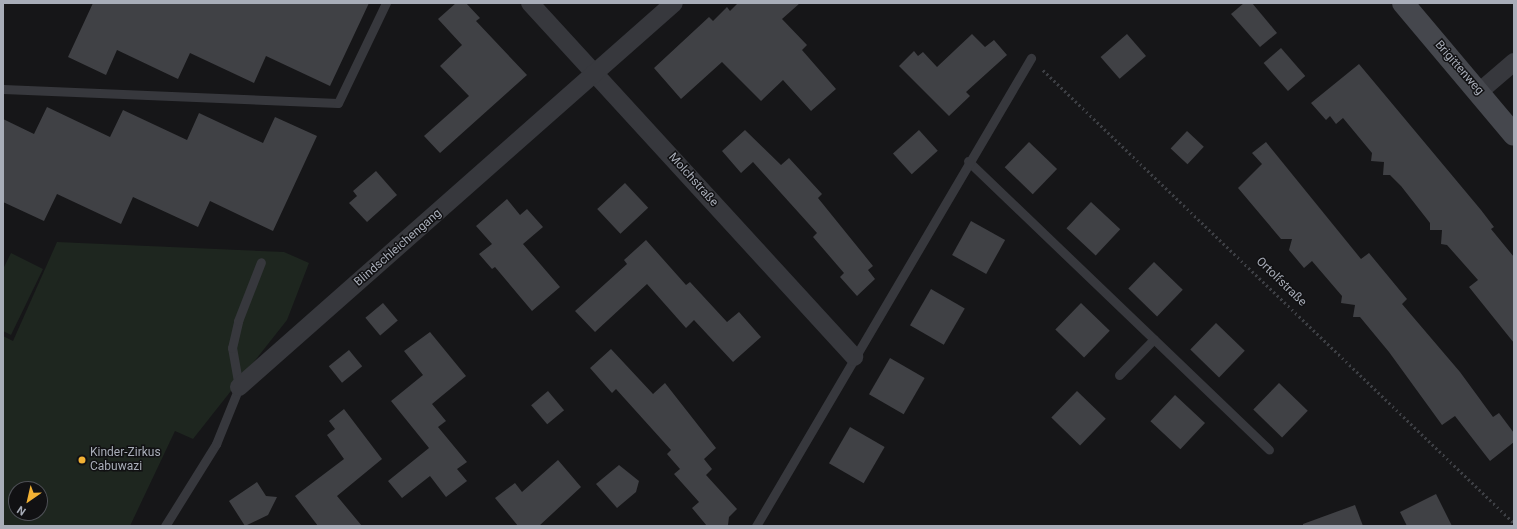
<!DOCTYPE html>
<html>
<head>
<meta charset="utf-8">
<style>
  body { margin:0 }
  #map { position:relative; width:1517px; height:529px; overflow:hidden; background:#161618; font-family:Roboto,sans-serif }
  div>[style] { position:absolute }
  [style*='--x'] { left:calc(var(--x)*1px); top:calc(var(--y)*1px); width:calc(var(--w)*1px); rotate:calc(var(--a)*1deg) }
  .green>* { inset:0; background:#1e261f }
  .building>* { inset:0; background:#404145; transform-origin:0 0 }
  .path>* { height:2.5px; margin-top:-1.25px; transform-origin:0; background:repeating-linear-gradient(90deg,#3d3f44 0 2px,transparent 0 5px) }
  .lane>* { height:9px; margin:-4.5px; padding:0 4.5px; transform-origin:4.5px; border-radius:4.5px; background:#37383d }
  .street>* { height:18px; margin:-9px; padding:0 9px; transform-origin:9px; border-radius:9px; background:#37383d }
  .secondary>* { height:22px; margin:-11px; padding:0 11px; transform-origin:11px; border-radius:11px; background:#45474d }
  .dots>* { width:11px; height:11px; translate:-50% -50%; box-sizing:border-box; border:2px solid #111113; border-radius:50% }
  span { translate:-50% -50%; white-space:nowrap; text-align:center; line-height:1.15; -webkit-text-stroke:3px #111113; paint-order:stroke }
  .street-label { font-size:12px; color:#a8adb8 }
  .poi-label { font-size:12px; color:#a8adb8 }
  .left { translate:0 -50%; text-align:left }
  .frame { position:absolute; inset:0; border:4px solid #a8adb8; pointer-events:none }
  .north { position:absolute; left:8px; top:481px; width:40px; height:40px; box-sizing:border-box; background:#111113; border:1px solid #4d4f55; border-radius:50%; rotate:214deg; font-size:11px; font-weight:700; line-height:16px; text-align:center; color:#a8adb8 }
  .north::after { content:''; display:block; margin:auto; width:14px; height:18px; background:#f2b134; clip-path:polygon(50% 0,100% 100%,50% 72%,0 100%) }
</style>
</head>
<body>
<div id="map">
  <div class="green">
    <i style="clip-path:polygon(evenodd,57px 242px,284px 252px,309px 263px,287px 320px,193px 439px,175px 431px,130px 526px,3px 526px,3px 336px,13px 341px,57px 242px,16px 489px,40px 489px,40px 513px,16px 513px,16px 489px)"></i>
    <i style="clip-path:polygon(11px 253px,43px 269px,11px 335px,3px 331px,3px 269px)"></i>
  </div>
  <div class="building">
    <i style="clip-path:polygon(93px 3px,369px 3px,330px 86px,266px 56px,254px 83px,190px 53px,178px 79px,117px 50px,106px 75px,68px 57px)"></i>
    <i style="clip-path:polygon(456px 3px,466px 3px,480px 18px,476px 21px,527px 75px,440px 153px,424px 136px,469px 96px,440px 66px,462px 45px,438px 19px)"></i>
    <i style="clip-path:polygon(738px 3px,800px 3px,782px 19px,807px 45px,802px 50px,836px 89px,811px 111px,783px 80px,761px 101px,722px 62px,681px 99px,654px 68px,709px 17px,713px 21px,727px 7px,730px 11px)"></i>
    <i style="clip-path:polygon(1244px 3px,1252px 3px,1277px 33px,1260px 47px,1231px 14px)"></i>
    <i style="clip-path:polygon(972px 34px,985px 47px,994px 40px,1007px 55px,966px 92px,970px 96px,949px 116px,899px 66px,914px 51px,918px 56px,923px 52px,937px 67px)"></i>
    <i style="left:1127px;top:34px;width:29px;height:35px;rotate:49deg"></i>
    <i style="left:1281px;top:48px;width:37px;height:23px;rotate:49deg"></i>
    <i style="clip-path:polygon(1359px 64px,1481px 210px,1494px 227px,1491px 229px,1514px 257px,1514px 343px,1469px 287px,1478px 280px,1447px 245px,1441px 244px,1442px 230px,1430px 230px,1430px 223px,1401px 186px,1390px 175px,1383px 175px,1384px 162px,1371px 161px,1372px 153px,1343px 118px,1336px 124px,1330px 116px,1326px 120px,1311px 103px)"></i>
    <i style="clip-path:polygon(47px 107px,110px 137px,123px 110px,187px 140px,199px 113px,263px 143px,275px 117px,317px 136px,273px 231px,210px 201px,198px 227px,133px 197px,121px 224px,57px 194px,44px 221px,3px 202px,3px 119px,34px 134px)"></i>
    <i style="clip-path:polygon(745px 130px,781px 165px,789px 158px,822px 194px,818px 198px,873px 266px,868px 270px,875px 279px,857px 296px,840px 277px,844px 273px,813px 237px,817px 233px,753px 162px,741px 173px,722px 151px)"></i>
    <i style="left:919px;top:130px;width:28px;height:35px;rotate:48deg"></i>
    <i style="left:1187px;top:131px;width:23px;height:24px;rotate:43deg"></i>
    <i style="left:1029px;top:142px;width:39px;height:35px;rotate:44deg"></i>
    <i style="clip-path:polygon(1266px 142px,1361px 259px,1369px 253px,1407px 299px,1402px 304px,1460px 372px,1493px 417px,1499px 413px,1514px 433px,1514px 442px,1490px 461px,1455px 416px,1442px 425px,1389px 352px,1360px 317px,1353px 317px,1355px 305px,1341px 303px,1342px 296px,1312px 261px,1304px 268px,1289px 250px,1292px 239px,1281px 239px,1238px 188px,1262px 164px,1252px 153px)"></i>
    <i style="clip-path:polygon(376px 171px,397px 195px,367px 222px,349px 203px,357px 196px,353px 191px)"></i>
    <i style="left:625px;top:183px;width:34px;height:38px;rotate:47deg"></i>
    <i style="clip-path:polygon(507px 199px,520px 215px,527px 209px,543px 227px,523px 244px,560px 287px,532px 311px,495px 267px,492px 269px,479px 254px,492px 244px,476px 226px)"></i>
    <i style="left:1091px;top:202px;width:40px;height:36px;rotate:43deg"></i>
    <i style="left:971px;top:221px;width:39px;height:39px;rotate:29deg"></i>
    <i style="clip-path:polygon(646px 240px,686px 285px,690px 282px,727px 322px,739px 312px,761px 337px,733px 362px,694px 320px,686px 328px,647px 284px,595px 332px,575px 311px,627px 264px,624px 260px)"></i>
    <i style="left:1154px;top:262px;width:40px;height:37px;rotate:44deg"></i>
    <i style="left:931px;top:289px;width:39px;height:42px;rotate:30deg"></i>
    <i style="left:383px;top:303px;width:23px;height:23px;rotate:50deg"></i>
    <i style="left:1081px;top:303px;width:40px;height:37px;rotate:44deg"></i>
    <i style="left:1216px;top:323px;width:40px;height:37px;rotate:44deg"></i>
    <i style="clip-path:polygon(430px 332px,466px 376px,432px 404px,446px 421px,438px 427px,467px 462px,457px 469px,467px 481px,446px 497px,430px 476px,402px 498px,388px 481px,429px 448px,391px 401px,423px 375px,404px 351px)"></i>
    <i style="clip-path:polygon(611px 349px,653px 394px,665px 383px,716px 448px,704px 459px,712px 469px,706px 475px,737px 509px,729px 517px,728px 525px,707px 526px,692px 508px,699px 502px,674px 474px,680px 469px,667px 454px,671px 450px,616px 389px,612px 393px,590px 368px)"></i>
    <i style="left:349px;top:350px;width:21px;height:26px;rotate:51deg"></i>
    <i style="left:890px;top:358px;width:40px;height:42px;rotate:30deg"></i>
    <i style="left:1279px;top:383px;width:40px;height:37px;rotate:44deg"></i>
    <i style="left:548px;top:391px;width:25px;height:22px;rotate:50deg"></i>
    <i style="left:1077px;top:391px;width:40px;height:37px;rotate:44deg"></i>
    <i style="left:1175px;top:395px;width:41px;height:36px;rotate:43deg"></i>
    <i style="clip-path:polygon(344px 409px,382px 459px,337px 496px,362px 526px,318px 526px,295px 496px,344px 459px,327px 435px,335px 429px,329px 421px)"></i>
    <i style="left:850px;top:427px;width:40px;height:42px;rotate:30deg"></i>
    <i style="clip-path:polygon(558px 460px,581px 487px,539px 526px,518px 526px,495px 498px,515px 483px,522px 492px)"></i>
    <i style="clip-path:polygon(619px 465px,639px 481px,636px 492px,617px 508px,596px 484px)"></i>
    <i style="clip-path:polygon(257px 482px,266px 496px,277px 497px,268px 515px,245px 526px,229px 501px)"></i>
    <i style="clip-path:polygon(1436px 494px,1452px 526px,1407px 526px,1400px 512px)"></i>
    <i style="clip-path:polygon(1355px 505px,1363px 526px,1303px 526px,1303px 524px)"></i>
  </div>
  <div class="path">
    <i style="--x:1043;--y:70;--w:653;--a:43.88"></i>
  </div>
  <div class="lane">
    <i style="--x:3;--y:89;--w:335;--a:2.4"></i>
    <i style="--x:338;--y:103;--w:111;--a:-64.4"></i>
    <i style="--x:968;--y:161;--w:417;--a:43.8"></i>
    <i style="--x:1119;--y:375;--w:50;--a:-45.8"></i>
    <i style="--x:165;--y:526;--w:97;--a:-58.1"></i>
    <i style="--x:216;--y:444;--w:61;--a:-68"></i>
    <i style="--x:239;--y:387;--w:40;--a:-100"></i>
    <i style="--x:232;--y:348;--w:28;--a:-77"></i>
    <i style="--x:238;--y:321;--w:63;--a:-68.7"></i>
    <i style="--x:756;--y:526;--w:543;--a:-59.56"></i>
  </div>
  <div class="street">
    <i style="--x:530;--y:3;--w:480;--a:47.5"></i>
    <i style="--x:1479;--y:92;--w:46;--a:-40.6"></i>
    <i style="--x:239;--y:387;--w:580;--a:-41.44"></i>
  </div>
  <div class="secondary">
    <i style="--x:1403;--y:3;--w:172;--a:49.9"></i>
  </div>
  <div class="dots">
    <i style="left:82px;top:460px;background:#f2b134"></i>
  </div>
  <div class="street-label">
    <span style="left:1459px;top:68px;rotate:49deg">Brigittenweg</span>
    <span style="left:693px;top:180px;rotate:48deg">Molchstraße</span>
    <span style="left:398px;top:248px;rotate:-41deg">Blindschleichengang</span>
    <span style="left:1281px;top:282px;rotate:44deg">Ortolfstraße</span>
  </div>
  <div class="poi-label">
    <span class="left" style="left:90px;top:460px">Kinder-Zirkus<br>Cabuwazi</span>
  </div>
  <div class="frame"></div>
  <div class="north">N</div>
</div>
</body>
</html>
